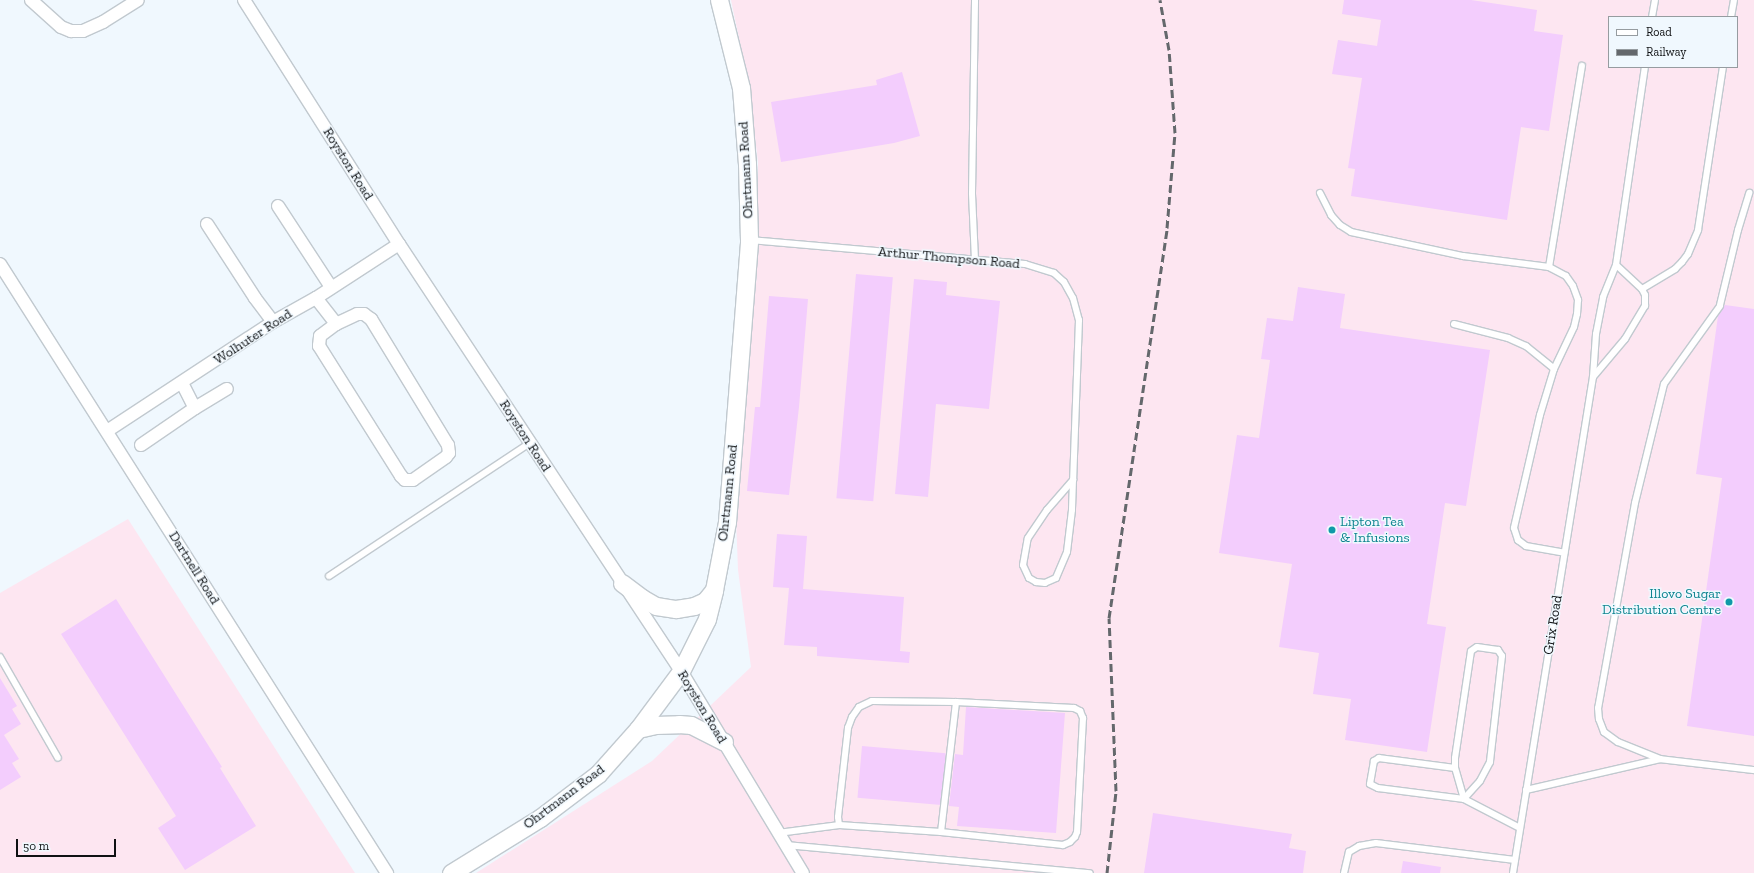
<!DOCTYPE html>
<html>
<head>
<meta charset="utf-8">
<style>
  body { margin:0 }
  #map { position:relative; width:1754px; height:873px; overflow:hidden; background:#f0f8fe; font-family:"Zilla Slab",serif }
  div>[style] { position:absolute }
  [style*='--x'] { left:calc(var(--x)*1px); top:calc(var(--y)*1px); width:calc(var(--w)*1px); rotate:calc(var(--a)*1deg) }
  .industrial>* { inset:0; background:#fde6f1 }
  .building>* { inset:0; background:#f3cdfd; transform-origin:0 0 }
  .roads { filter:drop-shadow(1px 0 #c1c9cf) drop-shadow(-1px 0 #c1c9cf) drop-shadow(0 1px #c1c9cf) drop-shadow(0 -1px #c1c9cf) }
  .service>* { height:6px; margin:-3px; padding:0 3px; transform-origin:3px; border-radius:3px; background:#fff }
  .minor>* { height:12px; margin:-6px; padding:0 6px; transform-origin:6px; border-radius:6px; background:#fff }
  .secondary>* { height:17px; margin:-8.5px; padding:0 8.5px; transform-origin:8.5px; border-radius:8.5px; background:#fff }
  .rail>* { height:3px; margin-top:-1.5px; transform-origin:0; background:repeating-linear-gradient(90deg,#64686c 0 8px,transparent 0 12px) }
  .dots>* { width:11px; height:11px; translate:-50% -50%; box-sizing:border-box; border:2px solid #f0f8fe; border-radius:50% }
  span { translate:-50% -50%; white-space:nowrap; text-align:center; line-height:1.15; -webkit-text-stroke:3px #f0f8fe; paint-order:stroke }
  .street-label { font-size:14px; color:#0f1113 }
  .culture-label { font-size:14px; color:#0d838f }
  .left { translate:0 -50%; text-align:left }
  .right { translate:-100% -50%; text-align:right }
  .legend { position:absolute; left:1608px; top:16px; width:130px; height:52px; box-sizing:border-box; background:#f0f8fe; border:1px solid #969ca0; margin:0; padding:5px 7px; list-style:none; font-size:12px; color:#0f1113 }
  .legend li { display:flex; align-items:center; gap:8px; height:20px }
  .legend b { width:20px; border:1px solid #969ca0 }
  .scale { position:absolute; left:16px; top:839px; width:100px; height:18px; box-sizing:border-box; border:2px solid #0f1113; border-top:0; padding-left:5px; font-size:12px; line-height:14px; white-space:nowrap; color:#0f1113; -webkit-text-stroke:3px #f0f8fe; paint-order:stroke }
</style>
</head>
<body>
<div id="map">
  <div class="industrial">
    <i style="clip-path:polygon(evenodd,731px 0,1754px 0,1754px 873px,476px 873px,652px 761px,751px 667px,738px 570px,735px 491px,757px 274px,758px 162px,749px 86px,731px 0,1609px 17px,1737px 17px,1737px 67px,1609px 67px,1609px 17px)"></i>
    <i style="clip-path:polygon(128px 519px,355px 873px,0 873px,0 593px)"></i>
  </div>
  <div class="building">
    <i style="clip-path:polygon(1344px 0,1471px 0,1537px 10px,1534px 31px,1563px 35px,1549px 131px,1521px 127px,1507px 220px,1351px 196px,1355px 169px,1348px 168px,1362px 78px,1332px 74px,1338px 40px,1377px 46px,1381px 20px,1342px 14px)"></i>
    <i style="clip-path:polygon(902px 72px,920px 136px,894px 143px,781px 162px,771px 102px,877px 85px,876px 80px)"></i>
    <i style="left:856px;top:274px;width:37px;height:225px;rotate:5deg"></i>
    <i style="clip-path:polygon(914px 279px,947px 282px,946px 295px,1000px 301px,989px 409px,936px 404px,928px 497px,895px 494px)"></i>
    <i style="clip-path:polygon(1298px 287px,1345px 294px,1340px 328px,1490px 350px,1466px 506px,1445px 503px,1427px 624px,1446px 627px,1427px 752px,1345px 740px,1351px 699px,1313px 694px,1319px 653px,1279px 647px,1292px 564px,1219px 553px,1237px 435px,1259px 438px,1270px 360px,1261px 359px,1267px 318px,1293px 321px)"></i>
    <i style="clip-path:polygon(769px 296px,808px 299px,799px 407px,789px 495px,747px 491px,755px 407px,760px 407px)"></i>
    <i style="clip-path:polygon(1725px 305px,1754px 309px,1754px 736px,1687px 726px,1722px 478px,1696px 474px,1718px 316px)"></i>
    <i style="clip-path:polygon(777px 534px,807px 536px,803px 589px,904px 597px,900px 651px,910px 652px,909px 663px,817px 656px,817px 647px,784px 645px,789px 588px,773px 587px)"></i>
    <i style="clip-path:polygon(116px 599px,222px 767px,220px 768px,256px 826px,185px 870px,158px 828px,176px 816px,61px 634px)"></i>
    <i style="clip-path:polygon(0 678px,17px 706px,12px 709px,21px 724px,4px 735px,19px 759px,12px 763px,21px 777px,0 790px)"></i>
    <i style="clip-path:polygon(966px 707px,1065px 713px,1056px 833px,957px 826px,959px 807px,949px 806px,955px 754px,963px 755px)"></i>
    <i style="left:862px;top:746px;width:84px;height:52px;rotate:5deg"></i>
    <i style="clip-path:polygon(1153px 813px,1292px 834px,1289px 848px,1306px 851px,1303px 873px,1144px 873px)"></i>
    <i style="clip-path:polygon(1403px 861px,1441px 867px,1440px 873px,1401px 873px)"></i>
  </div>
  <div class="roads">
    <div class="service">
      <i style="--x:1652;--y:17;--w:17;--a:-80"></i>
      <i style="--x:1731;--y:17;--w:17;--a:-80"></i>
      <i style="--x:1320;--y:193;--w:25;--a:63"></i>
      <i style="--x:1331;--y:215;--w:13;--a:48"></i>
      <i style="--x:1340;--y:225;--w:13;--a:32"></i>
      <i style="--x:1351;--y:232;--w:115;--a:12.1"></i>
      <i style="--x:1463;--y:256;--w:87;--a:7.3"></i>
      <i style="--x:1549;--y:267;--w:19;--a:28"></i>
      <i style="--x:1566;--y:276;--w:12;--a:55"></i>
      <i style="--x:1573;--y:286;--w:15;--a:70"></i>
      <i style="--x:1578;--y:300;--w:14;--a:94"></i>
      <i style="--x:1577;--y:314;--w:13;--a:103"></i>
      <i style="--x:1574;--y:327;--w:47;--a:115.5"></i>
      <i style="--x:1554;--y:369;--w:48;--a:106.9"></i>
      <i style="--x:1540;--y:415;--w:116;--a:103"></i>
      <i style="--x:1514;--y:528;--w:13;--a:72"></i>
      <i style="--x:1518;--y:540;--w:10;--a:37"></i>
      <i style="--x:1526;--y:546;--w:39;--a:10"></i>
      <i style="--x:750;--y:240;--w:276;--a:5"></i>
      <i style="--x:1025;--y:264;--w:30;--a:17"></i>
      <i style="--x:1054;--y:273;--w:13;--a:42"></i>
      <i style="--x:1064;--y:282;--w:18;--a:61"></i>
      <i style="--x:1073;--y:298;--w:23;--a:75"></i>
      <i style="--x:1079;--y:320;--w:160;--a:92.1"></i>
      <i style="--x:1073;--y:480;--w:30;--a:92"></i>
      <i style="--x:1072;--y:510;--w:42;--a:96.8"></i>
      <i style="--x:1067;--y:552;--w:28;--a:113"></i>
      <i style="--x:1056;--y:578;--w:12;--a:156"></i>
      <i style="--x:1045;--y:583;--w:9;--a:-174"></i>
      <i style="--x:1036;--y:582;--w:8;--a:-150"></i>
      <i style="--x:1029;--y:578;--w:14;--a:-115"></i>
      <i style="--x:1023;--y:565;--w:27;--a:-80"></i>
      <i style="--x:1028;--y:538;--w:34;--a:-56"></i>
      <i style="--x:1047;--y:510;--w:40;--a:-49"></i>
      <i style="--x:975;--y:260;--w:67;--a:-92.6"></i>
      <i style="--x:972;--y:193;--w:193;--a:-89.1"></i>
      <i style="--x:1549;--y:267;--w:204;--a:-80.7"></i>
      <i style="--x:1642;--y:289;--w:39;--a:-31"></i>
      <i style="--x:1675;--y:269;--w:10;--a:-45"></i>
      <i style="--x:1682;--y:262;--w:10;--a:-53"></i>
      <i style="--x:1688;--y:254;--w:26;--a:-67"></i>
      <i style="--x:1698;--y:230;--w:165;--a:-81.3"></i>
      <i style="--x:1720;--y:305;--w:77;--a:-76.5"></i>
      <i style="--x:1738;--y:230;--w:39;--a:-73"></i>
      <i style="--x:1720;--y:306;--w:96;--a:125.7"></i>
      <i style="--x:1664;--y:384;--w:122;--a:103.7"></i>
      <i style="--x:1635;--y:503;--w:208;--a:100.2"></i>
      <i style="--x:1598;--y:708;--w:11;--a:85"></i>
      <i style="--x:1599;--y:719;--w:14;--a:69"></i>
      <i style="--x:1604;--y:732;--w:17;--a:36"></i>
      <i style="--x:1618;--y:742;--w:45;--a:22"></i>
      <i style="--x:1660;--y:759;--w:95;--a:6.7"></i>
      <i style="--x:1454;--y:324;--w:56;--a:14.5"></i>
      <i style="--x:1508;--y:338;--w:20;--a:24"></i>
      <i style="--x:1526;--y:346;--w:36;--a:39"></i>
      <i style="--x:1593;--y:377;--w:50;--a:-49.9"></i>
      <i style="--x:1625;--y:339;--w:39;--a:-59"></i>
      <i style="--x:1645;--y:306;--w:11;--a:-90"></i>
      <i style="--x:1645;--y:295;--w:7;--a:-117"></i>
      <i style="--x:1642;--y:289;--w:35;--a:-137"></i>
      <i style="--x:329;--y:576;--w:241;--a:-33.5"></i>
      <i style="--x:1477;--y:647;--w:21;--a:8"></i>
      <i style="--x:1498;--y:650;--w:7;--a:56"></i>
      <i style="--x:1502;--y:656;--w:107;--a:96.5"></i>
      <i style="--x:1490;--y:762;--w:21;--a:118"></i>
      <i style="--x:1480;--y:781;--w:24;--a:132"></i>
      <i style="--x:1464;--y:799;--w:32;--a:-106"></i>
      <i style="--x:1455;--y:768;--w:10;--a:-90"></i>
      <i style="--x:1455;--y:758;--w:108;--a:-81.5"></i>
      <i style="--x:1471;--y:651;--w:7;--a:-34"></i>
      <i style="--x:0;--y:657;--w:116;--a:60.1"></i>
      <i style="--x:872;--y:701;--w:84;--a:0.7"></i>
      <i style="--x:956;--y:702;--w:118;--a:2.9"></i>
      <i style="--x:1074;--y:708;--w:7;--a:27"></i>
      <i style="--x:1080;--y:711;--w:8;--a:67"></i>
      <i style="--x:1083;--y:718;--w:114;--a:93"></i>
      <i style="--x:1077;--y:832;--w:5;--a:112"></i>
      <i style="--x:1075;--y:837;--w:7;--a:135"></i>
      <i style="--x:1070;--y:842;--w:8;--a:157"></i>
      <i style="--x:1063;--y:845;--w:123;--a:-173.9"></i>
      <i style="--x:941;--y:832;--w:102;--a:-176.1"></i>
      <i style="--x:839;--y:825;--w:8;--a:-97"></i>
      <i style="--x:838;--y:817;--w:90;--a:-83.6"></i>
      <i style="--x:848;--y:728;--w:12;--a:-70"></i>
      <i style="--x:852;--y:717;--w:12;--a:-55"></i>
      <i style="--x:859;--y:707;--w:14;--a:-25"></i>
      <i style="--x:1455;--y:768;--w:77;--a:-172.5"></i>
      <i style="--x:1379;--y:758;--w:6;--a:149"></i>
      <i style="--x:1374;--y:761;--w:23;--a:100"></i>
      <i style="--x:1370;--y:784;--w:9;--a:27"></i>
      <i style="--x:1378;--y:788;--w:87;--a:7.3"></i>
      <i style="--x:1464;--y:799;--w:63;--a:27.4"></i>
      <i style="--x:1526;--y:790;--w:138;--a:-13"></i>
      <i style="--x:941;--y:832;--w:131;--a:-83.4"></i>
      <i style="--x:778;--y:833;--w:62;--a:-7.5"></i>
      <i style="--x:786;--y:845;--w:305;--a:5.3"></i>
      <i style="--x:1344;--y:873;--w:22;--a:-77"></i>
      <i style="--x:1349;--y:852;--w:12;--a:-31"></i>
      <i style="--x:1359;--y:846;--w:17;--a:-10"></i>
      <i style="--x:1376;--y:843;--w:140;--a:7"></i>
      <i style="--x:1513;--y:873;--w:502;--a:-80.84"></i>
      <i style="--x:1593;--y:377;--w:43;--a:-86"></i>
      <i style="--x:1596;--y:334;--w:38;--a:-79"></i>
      <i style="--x:1603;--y:297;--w:35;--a:-68"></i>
      <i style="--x:1616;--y:265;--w:200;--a:-81.7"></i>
    </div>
    <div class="minor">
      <i style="--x:31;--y:0;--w:40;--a:42"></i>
      <i style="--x:61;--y:27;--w:11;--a:22"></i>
      <i style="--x:71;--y:31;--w:12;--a:0"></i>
      <i style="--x:83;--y:31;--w:22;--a:-24"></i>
      <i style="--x:103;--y:22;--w:41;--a:-32.2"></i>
      <i style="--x:244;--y:0;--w:289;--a:57.6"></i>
      <i style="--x:399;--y:244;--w:512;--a:56.56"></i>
      <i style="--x:681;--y:671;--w:236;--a:58.9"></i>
      <i style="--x:278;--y:206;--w:97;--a:56.8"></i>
      <i style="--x:207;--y:224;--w:88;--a:57"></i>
      <i style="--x:255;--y:298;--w:30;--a:53"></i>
      <i style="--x:0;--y:264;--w:722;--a:57.57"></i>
      <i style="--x:316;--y:298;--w:33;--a:52"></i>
      <i style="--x:357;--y:314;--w:7;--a:0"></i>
      <i style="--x:364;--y:314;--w:9;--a:36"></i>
      <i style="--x:371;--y:319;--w:148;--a:58.6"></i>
      <i style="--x:448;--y:445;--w:8;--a:83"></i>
      <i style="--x:449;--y:453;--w:5;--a:127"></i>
      <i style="--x:446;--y:457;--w:40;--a:145.1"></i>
      <i style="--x:413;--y:480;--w:8;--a:180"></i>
      <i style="--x:405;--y:480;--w:6;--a:-135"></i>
      <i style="--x:401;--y:476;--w:154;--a:-122.2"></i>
      <i style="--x:319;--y:346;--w:10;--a:-84"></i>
      <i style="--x:320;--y:336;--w:20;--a:-37"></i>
      <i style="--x:336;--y:324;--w:23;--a:-25"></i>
      <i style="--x:182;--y:383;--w:28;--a:63"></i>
      <i style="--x:195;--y:408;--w:37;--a:-31"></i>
      <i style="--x:107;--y:431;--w:199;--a:-33.3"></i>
      <i style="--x:273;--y:322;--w:49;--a:-29.2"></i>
      <i style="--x:316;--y:298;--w:99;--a:-33"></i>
      <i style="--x:141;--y:445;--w:65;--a:-34.4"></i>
    </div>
    <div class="secondary">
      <i style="--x:622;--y:583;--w:25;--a:37"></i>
      <i style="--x:642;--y:598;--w:16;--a:30"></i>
      <i style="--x:656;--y:606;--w:20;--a:9"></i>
      <i style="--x:676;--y:609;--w:18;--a:-9"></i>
      <i style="--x:694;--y:606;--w:12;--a:-24"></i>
      <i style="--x:705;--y:601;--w:14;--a:-51"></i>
      <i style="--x:638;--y:729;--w:17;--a:-13"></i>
      <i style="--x:655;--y:725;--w:24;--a:-2"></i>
      <i style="--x:679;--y:724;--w:12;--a:5"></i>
      <i style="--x:691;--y:725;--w:37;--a:27"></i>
      <i style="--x:451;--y:873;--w:105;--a:-31.7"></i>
      <i style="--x:540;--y:818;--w:73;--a:-37.2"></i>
      <i style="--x:598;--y:774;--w:60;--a:-48.4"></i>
      <i style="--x:638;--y:729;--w:72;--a:-53.4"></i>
      <i style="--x:681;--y:671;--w:58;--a:-63.4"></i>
      <i style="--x:707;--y:619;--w:30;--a:-76"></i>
      <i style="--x:714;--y:590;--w:69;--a:-79.2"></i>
      <i style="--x:727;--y:522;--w:283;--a:-85.5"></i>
      <i style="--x:749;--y:240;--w:76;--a:-91.5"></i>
      <i style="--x:747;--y:164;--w:76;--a:-94.5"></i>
      <i style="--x:741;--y:88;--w:91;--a:-104"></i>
    </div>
  </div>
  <div class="rail">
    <i style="--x:1107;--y:873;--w:82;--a:-83.7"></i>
    <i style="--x:1116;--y:791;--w:173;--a:-92.3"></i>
    <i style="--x:1109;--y:618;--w:394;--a:-81.5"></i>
    <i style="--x:1167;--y:228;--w:95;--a:-85.2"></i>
    <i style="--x:1175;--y:133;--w:83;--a:-94.1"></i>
    <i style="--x:1169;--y:50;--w:51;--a:-100.2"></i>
  </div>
  <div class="dots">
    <i style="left:1332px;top:530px;background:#0f9aa8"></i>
    <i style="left:1729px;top:602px;background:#0f9aa8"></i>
  </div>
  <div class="street-label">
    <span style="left:348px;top:164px;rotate:58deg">Royston Road</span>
    <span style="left:746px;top:170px;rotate:-93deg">Ohrtmann Road</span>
    <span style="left:949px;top:258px;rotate:5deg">Arthur Thompson Road</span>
    <span style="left:253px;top:337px;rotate:-33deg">Wolhuter Road</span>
    <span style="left:525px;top:436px;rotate:57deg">Royston Road</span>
    <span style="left:728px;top:493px;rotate:-84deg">Ohrtmann Road</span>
    <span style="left:194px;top:568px;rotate:58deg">Dartnell Road</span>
    <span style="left:1553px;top:625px;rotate:-81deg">Grix Road</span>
    <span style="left:702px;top:707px;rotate:59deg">Royston Road</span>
    <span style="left:564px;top:797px;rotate:-37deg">Ohrtmann Road</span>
  </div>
  <div class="culture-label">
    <span class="left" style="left:1340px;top:530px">Lipton Tea<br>&amp; Infusions</span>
    <span class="right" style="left:1721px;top:602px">Illovo Sugar<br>Distribution Centre</span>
  </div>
  <ul class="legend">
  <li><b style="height:5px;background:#fff"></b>Road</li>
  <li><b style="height:5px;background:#64686c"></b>Railway</li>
  </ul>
  <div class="scale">50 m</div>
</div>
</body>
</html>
